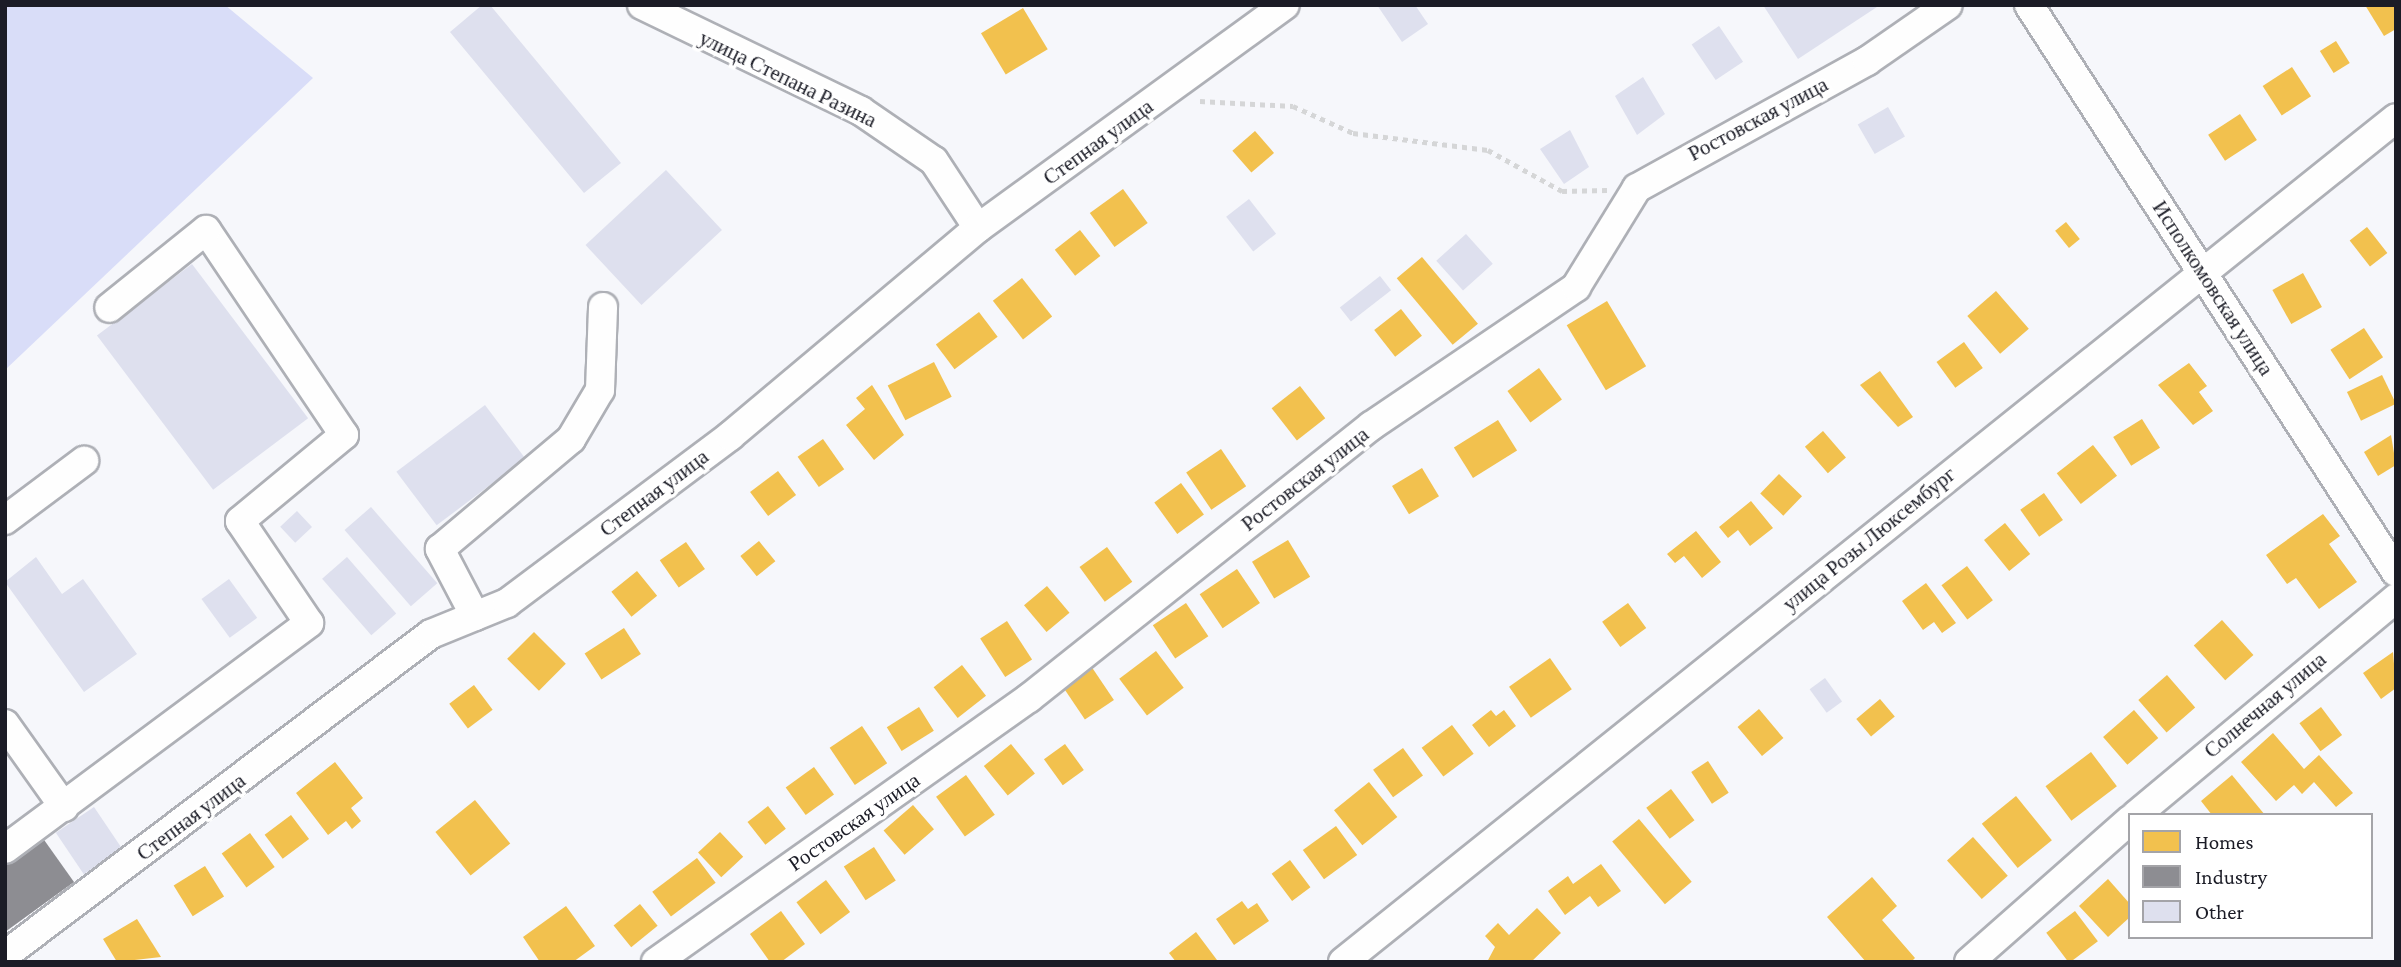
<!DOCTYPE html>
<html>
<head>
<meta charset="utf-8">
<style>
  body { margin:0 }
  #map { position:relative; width:2401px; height:967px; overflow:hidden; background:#f6f7fb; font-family:"Crimson Pro",serif }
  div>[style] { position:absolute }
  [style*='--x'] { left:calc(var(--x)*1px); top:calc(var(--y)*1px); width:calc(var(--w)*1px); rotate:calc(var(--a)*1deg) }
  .green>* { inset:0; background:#d9ddf8 }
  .homes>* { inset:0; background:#f2c14e; transform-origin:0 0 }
  .industry>* { inset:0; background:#8d8d92 }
  .building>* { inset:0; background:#dee0ee; transform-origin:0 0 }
  .path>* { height:4.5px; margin-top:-2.25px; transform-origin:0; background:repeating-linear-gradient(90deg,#d5d6d7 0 5px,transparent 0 10px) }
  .roads { filter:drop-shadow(2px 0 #aeb0b6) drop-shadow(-2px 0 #aeb0b6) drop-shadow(0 2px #aeb0b6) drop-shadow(0 -2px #aeb0b6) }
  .minor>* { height:28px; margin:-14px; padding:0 14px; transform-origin:14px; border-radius:14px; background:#fefefe }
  span { translate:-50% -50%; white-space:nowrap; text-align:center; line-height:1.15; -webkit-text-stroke:7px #fff; paint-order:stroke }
  .street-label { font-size:21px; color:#1b1c26 }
  .frame { position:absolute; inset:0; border:7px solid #1b1c26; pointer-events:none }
  .legend { position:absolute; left:2128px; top:813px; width:245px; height:126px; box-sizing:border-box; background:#fff; border:2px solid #a4a4a8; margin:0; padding:9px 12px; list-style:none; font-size:21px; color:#1b1c26 }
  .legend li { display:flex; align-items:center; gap:14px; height:35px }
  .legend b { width:35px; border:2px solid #a4a4a8 }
</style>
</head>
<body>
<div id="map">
  <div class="green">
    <i style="clip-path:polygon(5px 5px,225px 5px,313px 78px,5px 370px)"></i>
  </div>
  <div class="homes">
    <i style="clip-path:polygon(2365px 5px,2396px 5px,2396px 29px,2384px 36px)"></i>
    <i style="left:1023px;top:8px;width:48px;height:49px;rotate:59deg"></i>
    <i style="left:2336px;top:41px;width:26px;height:19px;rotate:58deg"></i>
    <i style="left:2292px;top:67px;width:35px;height:35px;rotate:57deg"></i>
    <i style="left:2240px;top:114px;width:31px;height:38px;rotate:57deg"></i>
    <i style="left:1255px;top:131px;width:29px;height:30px;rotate:49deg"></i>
    <i style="left:1123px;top:189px;width:42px;height:41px;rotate:54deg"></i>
    <i style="left:2066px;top:222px;width:22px;height:14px;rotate:51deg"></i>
    <i style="left:2367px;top:227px;width:33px;height:22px;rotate:52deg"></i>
    <i style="left:1080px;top:230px;width:33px;height:32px;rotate:52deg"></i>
    <i style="left:1422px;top:257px;width:87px;height:33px;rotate:50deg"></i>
    <i style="left:2303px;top:273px;width:39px;height:35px;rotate:61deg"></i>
    <i style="left:1022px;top:278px;width:49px;height:37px;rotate:52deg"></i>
    <i style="left:1996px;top:291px;width:50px;height:38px;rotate:49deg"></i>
    <i style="left:1607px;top:301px;width:76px;height:47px;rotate:59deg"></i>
    <i style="left:1401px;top:309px;width:34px;height:34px;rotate:52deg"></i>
    <i style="left:979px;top:312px;width:31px;height:54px;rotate:53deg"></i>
    <i style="left:2364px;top:328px;width:35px;height:40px;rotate:57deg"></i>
    <i style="left:1964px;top:342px;width:32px;height:34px;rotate:54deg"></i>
    <i style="left:934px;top:362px;width:39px;height:52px;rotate:63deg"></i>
    <i style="clip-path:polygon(2189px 363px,2207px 386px,2199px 392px,2213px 411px,2193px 425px,2158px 385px)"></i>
    <i style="left:1539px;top:368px;width:39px;height:39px;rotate:54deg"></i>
    <i style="clip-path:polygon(1880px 371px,1913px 417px,1898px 427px,1860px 385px)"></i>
    <i style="left:2382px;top:375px;width:32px;height:39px;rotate:64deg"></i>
    <i style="clip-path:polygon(872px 385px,904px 435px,874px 460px,846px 425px,865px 409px,856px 398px)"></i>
    <i style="left:1300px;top:386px;width:41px;height:36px;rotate:52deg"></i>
    <i style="left:2142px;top:419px;width:34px;height:34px;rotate:58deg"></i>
    <i style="left:1498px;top:420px;width:36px;height:52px;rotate:58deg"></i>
    <i style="left:1823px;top:431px;width:35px;height:24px;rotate:49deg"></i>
    <i style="clip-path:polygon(2391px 435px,2396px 465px,2378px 476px,2364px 452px)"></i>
    <i style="left:823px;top:439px;width:37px;height:31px;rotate:55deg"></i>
    <i style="left:2093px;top:445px;width:39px;height:46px;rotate:52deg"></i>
    <i style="left:1221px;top:449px;width:45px;height:42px;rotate:56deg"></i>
    <i style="left:1422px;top:468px;width:33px;height:35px;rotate:59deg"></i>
    <i style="left:778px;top:471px;width:30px;height:35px;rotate:53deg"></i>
    <i style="left:1779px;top:474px;width:32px;height:27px;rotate:44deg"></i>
    <i style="left:1181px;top:483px;width:39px;height:33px;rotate:54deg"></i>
    <i style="left:2044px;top:493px;width:33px;height:29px;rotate:55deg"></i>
    <i style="clip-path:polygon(1751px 501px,1773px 528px,1750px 546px,1738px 530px,1728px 538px,1719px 527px)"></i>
    <i style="clip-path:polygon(2323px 514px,2340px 536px,2329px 544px,2357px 582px,2319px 609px,2296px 578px,2287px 584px,2266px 555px)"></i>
    <i style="left:2005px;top:523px;width:40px;height:27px;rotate:51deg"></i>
    <i style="clip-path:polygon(1696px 531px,1721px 562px,1702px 578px,1684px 556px,1675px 563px,1667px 554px)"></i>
    <i style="left:1288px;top:540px;width:43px;height:42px;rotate:59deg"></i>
    <i style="left:759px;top:541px;width:26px;height:24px;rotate:51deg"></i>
    <i style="left:686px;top:542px;width:33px;height:32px;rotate:55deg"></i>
    <i style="left:1107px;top:547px;width:43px;height:34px;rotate:54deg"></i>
    <i style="left:1967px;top:566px;width:43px;height:32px;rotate:53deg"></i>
    <i style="left:1237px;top:569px;width:41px;height:45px;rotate:56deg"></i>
    <i style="left:637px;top:571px;width:32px;height:33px;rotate:51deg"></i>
    <i style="clip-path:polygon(1926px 583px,1956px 623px,1942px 633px,1934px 622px,1923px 630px,1902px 601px)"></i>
    <i style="left:1047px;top:586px;width:35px;height:30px;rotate:50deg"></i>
    <i style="left:1186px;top:603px;width:40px;height:40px;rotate:56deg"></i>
    <i style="left:1628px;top:603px;width:31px;height:32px;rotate:54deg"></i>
    <i style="left:2222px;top:620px;width:47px;height:38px;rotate:48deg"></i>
    <i style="left:1007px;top:621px;width:46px;height:32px;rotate:57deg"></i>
    <i style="left:624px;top:628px;width:31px;height:47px;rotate:57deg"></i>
    <i style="left:534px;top:632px;width:45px;height:38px;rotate:45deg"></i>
    <i style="left:1156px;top:651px;width:46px;height:46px;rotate:53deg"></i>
    <i style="clip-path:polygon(2393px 652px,2396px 688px,2381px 699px,2363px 673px)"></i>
    <i style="left:1550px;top:658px;width:38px;height:50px;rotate:55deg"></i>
    <i style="left:962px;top:665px;width:39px;height:36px;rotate:52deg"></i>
    <i style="left:1091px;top:666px;width:41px;height:35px;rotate:56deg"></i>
    <i style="left:2167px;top:675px;width:43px;height:38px;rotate:49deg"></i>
    <i style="left:474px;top:685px;width:31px;height:31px;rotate:53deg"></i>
    <i style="left:1880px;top:699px;width:23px;height:31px;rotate:50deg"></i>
    <i style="left:919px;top:707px;width:28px;height:38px;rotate:58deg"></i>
    <i style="left:2321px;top:707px;width:35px;height:27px;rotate:53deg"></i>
    <i style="left:1759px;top:709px;width:38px;height:28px;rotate:50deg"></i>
    <i style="clip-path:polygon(1491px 710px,1496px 716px,1504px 710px,1516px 726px,1489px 747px,1472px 725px)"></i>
    <i style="left:2134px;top:710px;width:37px;height:41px;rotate:49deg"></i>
    <i style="left:1452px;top:725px;width:36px;height:38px;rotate:53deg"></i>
    <i style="left:862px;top:726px;width:45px;height:39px;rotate:56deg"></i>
    <i style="clip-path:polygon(2273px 733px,2304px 769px,2319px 755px,2353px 793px,2336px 807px,2314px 782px,2302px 794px,2294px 785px,2276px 801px,2241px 762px)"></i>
    <i style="left:1011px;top:744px;width:38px;height:35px;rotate:51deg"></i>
    <i style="left:1065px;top:744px;width:32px;height:26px;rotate:54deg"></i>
    <i style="left:1403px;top:748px;width:34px;height:37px;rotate:54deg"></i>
    <i style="left:2091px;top:752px;width:43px;height:57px;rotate:53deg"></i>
    <i style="left:1708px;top:761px;width:38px;height:20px;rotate:57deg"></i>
    <i style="clip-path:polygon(335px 762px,363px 798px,351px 808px,361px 821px,352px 829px,346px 821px,328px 835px,296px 793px)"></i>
    <i style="left:814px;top:767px;width:34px;height:35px;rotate:54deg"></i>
    <i style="left:966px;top:775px;width:49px;height:37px;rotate:54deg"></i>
    <i style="clip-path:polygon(2232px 775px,2265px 815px,2212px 815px,2201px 801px)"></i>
    <i style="left:1369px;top:782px;width:45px;height:45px;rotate:51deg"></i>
    <i style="left:1671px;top:789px;width:39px;height:31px;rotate:53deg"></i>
    <i style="left:2016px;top:796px;width:57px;height:44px;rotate:51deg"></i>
    <i style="left:475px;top:800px;width:56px;height:51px;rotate:51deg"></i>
    <i style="left:913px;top:805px;width:32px;height:39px;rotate:49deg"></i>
    <i style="left:768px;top:806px;width:29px;height:26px;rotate:52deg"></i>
    <i style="left:291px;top:815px;width:30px;height:33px;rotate:53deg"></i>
    <i style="left:1639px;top:819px;width:82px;height:35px;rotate:50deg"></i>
    <i style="left:1336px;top:826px;width:36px;height:41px;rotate:54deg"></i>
    <i style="left:720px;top:832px;width:34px;height:30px;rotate:47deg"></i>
    <i style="left:250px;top:833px;width:42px;height:35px;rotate:54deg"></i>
    <i style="left:1973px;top:837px;width:52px;height:35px;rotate:48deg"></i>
    <i style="left:874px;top:847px;width:40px;height:36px;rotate:57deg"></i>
    <i style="left:697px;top:858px;width:31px;height:56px;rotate:53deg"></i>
    <i style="left:1290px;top:860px;width:34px;height:23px;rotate:53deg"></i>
    <i style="clip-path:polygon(1601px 864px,1621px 891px,1598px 907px,1590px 896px,1565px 915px,1548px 891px,1568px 876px,1573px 884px)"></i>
    <i style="left:205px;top:866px;width:36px;height:37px;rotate:58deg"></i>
    <i style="clip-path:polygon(1872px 877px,1897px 906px,1882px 920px,1915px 958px,1911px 962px,1866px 962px,1827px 917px)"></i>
    <i style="clip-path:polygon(2108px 879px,2130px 904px,2130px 917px,2108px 937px,2079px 906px)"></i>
    <i style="left:826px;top:880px;width:40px;height:37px;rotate:53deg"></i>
    <i style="clip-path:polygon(1242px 901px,1248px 909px,1257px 903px,1269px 921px,1234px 945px,1216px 919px)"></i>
    <i style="left:640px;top:904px;width:28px;height:34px;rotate:51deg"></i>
    <i style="clip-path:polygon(566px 906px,595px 946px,573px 962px,540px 962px,523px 937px)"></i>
    <i style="clip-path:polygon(1537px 908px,1561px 933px,1531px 962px,1487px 962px,1495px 947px,1485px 936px,1498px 923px,1509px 935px)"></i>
    <i style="clip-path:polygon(781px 911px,805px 944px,781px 962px,770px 962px,750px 934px)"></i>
    <i style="left:2075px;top:911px;width:38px;height:36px;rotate:53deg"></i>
    <i style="clip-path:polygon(137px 919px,161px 957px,117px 962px,103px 939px)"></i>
    <i style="clip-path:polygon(1196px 932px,1217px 960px,1176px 962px,1169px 953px)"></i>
  </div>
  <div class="industry">
    <i style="clip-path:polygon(42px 837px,74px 882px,5px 932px,5px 864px)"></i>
  </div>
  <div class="building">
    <i style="clip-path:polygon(482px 5px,490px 5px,621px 163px,584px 193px,450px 32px)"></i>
    <i style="clip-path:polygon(1377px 5px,1415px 5px,1428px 24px,1402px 42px)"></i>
    <i style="clip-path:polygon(1763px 5px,1880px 5px,1798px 59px)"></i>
    <i style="left:1719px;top:26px;width:43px;height:33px;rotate:56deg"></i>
    <i style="clip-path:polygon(1643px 77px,1665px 114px,1637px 135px,1615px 96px)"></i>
    <i style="left:1888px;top:107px;width:34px;height:35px;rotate:60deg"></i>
    <i style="clip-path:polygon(1570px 130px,1589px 167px,1564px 184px,1540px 149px)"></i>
    <i style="left:666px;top:170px;width:82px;height:110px;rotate:47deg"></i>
    <i style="left:1249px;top:199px;width:44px;height:29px;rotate:52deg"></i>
    <i style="left:1466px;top:234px;width:40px;height:40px;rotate:48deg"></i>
    <i style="left:192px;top:264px;width:193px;height:119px;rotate:53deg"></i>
    <i style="left:1380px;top:276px;width:18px;height:51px;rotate:52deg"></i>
    <i style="left:485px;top:405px;width:67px;height:111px;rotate:53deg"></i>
    <i style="left:371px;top:507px;width:101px;height:35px;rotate:49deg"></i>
    <i style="left:297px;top:511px;width:22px;height:23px;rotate:47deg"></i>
    <i style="clip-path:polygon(36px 557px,62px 594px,83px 579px,137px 654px,84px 692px,5px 582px)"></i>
    <i style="left:347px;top:557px;width:75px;height:33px;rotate:49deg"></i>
    <i style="left:229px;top:579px;width:48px;height:34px;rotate:54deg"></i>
    <i style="left:1825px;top:678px;width:29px;height:19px;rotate:54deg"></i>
    <i style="left:94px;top:807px;width:50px;height:46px;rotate:56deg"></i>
  </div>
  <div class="path">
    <i style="--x:1200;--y:101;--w:93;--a:3.1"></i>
    <i style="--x:1293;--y:106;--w:66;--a:24.2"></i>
    <i style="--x:1353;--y:133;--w:136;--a:7.2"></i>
    <i style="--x:1488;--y:150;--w:85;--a:29"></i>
    <i style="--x:1562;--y:191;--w:45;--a:-1.3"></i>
  </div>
  <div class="roads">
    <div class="minor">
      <i style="--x:642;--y:5;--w:243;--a:25.8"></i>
      <i style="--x:861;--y:111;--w:88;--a:34.4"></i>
      <i style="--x:934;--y:161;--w:80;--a:56.7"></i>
      <i style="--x:2029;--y:5;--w:675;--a:57.09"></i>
      <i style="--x:5;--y:520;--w:99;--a:-36.8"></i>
      <i style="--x:475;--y:616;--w:76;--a:-117.6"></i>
      <i style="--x:440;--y:549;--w:171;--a:-40"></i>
      <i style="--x:571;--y:439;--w:57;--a:-59.4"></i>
      <i style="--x:600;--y:390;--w:83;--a:-87.9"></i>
      <i style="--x:5;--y:724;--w:102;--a:54.6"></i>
      <i style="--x:2136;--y:815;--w:339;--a:-39.8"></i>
      <i style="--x:5;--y:849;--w:379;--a:-36.6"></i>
      <i style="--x:309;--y:623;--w:123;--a:-124.1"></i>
      <i style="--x:240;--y:521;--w:135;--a:-39.6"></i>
      <i style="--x:344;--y:435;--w:247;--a:-123.9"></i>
      <i style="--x:206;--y:230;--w:124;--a:141.2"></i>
      <i style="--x:5;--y:955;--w:533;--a:-37"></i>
      <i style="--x:431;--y:634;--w:82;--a:-22.2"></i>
      <i style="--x:507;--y:603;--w:279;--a:-36.8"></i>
      <i style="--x:730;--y:436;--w:324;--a:-40"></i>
      <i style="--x:978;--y:228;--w:379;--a:-36"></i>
      <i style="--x:656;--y:962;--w:457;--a:-35.3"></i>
      <i style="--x:1029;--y:698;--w:437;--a:-38.5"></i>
      <i style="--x:1371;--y:426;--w:248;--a:-34.1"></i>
      <i style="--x:1576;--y:287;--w:116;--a:-58.4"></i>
      <i style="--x:1637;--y:188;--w:263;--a:-28.9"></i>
      <i style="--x:1867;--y:61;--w:98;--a:-34.7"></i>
      <i style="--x:1343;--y:962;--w:1349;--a:-38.71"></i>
      <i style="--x:1969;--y:962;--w:215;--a:-41.4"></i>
    </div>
  </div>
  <div class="street-label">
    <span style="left:788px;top:79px;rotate:26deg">улица Степана Разина</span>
    <span style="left:1758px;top:119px;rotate:-28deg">Ростовская улица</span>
    <span style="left:1098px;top:142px;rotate:-36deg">Степная улица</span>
    <span style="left:2213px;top:288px;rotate:57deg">Исполкомовская улица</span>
    <span style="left:1305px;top:479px;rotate:-38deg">Ростовская улица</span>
    <span style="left:654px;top:493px;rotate:-37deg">Степная улица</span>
    <span style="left:1869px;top:539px;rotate:-39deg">улица Розы Люксембург</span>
    <span style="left:2265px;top:705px;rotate:-40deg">Солнечная улица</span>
    <span style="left:191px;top:817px;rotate:-37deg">Степная улица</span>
    <span style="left:854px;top:822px;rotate:-35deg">Ростовская улица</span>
  </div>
  <div class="frame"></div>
  <ul class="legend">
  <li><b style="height:19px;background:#f2c14e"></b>Homes</li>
  <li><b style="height:19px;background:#8d8d92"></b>Industry</li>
  <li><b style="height:19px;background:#dee0ee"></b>Other</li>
  </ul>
</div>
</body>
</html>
